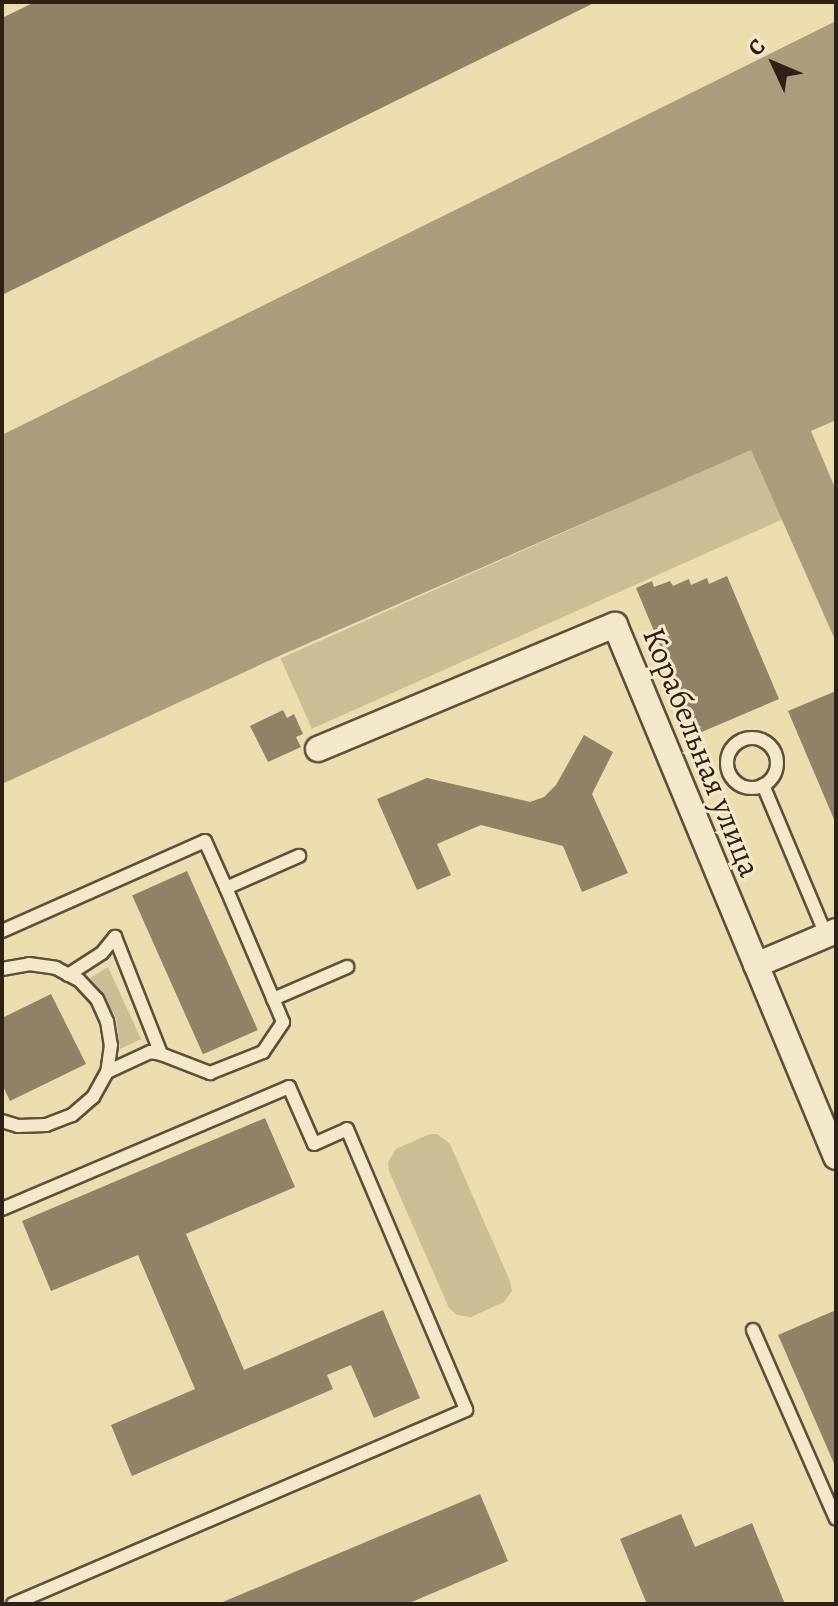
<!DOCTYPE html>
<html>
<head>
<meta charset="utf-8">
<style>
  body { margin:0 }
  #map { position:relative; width:838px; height:1606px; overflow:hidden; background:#ecddae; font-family:Alegreya,serif }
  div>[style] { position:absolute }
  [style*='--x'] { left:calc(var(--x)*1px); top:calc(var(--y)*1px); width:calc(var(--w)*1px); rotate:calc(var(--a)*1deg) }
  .green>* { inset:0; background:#cbbd94; transform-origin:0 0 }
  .water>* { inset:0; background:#ab9d7b }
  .building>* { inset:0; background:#908266; transform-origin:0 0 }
  .roads { filter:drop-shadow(2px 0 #5c4f3d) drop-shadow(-2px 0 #5c4f3d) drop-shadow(0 2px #5c4f3d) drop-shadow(0 -2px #5c4f3d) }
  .lane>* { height:12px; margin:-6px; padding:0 6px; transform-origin:6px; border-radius:6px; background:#f3e9ca }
  .lane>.ring { margin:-6px; padding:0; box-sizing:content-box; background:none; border:12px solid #f3e9ca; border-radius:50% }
  .street>* { height:24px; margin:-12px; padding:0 12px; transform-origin:12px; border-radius:12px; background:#f3e9ca }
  span { translate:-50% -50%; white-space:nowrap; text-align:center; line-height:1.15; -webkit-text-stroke:6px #f3e9ca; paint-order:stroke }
  .street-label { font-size:32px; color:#2c2017 }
  .frame { position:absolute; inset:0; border:4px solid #2c2017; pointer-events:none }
  .north { position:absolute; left:734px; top:24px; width:80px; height:80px; -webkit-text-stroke:6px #f3e9ca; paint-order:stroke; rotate:314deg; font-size:22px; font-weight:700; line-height:32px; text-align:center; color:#2c2017 }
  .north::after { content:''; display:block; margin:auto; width:28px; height:36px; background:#2c2017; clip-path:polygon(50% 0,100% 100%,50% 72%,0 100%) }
</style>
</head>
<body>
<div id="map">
  <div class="green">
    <i style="left:751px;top:449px;width:77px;height:515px;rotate:66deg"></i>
    <i style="clip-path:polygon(108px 967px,141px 1039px,120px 1049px,116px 1017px,90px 978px)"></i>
    <i style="clip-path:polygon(430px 1134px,437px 1134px,450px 1144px,510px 1281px,512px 1291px,504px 1302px,471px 1317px,457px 1315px,449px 1308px,389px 1171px,388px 1162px,396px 1149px)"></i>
  </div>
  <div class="water">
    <i style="clip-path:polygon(836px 21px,836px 420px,811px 431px,836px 490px,836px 642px,751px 450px,279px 656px,2px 784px,2px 435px)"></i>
  </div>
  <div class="building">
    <i style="clip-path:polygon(35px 2px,596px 2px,2px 295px,2px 18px)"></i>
    <i style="clip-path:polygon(727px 576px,779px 699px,697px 734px,636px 588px,652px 581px,654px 587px,670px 581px,673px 586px,689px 579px,691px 585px,707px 578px,709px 584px)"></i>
    <i style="clip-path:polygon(836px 691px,836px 824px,788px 711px)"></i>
    <i style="clip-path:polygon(283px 710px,287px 718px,294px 714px,303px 734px,296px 737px,301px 747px,268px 762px,250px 726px)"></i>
    <i style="clip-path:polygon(584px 735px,613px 752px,592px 794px,628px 873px,582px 892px,563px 846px,481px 825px,437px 844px,451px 875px,417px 890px,377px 799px,427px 778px,530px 802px,544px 797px,556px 785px)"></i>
    <i style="left:187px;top:871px;width:174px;height:60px;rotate:66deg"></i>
    <i style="clip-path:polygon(51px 994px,86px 1064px,10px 1101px,2px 1084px,2px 1018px)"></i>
    <i style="clip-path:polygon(265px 1118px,295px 1187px,186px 1234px,244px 1370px,383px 1310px,420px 1398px,374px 1418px,351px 1365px,327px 1375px,333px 1389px,132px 1476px,111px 1425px,195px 1389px,138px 1255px,51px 1291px,22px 1221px)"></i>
    <i style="clip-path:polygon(836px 1310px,836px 1468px,778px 1335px)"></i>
    <i style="clip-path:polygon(480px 1494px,508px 1561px,407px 1604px,218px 1604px)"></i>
    <i style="clip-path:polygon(681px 1514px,695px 1547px,752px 1523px,785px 1604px,647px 1604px,620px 1539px)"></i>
  </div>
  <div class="roads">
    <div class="lane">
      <i class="ring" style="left:727px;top:738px;width:38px;height:38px"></i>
      <i style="--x:763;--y:785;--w:163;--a:67.2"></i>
      <i style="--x:2;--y:931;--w:222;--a:-23.9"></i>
      <i style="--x:205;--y:841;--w:51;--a:65.9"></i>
      <i style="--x:2;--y:969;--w:27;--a:-10"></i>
      <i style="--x:29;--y:964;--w:27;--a:8"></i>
      <i style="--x:56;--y:968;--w:26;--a:28"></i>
      <i style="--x:79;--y:980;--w:26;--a:47"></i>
      <i style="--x:97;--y:999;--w:24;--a:66"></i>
      <i style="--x:107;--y:1021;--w:24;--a:81"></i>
      <i style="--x:111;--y:1045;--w:27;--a:98"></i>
      <i style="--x:107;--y:1072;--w:29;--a:119"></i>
      <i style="--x:93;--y:1097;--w:28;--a:139"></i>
      <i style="--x:72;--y:1115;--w:28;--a:159"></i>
      <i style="--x:46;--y:1125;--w:28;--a:178"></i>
      <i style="--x:18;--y:1126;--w:17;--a:-163"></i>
      <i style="--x:68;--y:975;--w:40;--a:-32.9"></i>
      <i style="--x:102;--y:953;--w:21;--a:-51"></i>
      <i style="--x:115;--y:937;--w:126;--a:68.5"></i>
      <i style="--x:161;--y:1054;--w:53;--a:21.2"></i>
      <i style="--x:210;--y:1073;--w:57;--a:-21.6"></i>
      <i style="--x:263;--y:1052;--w:36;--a:-56"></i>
      <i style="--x:283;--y:1022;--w:146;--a:-113"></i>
      <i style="--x:226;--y:888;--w:80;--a:-23.7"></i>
      <i style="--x:273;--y:999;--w:81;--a:-23.4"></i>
      <i style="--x:107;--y:1072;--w:47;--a:-24.9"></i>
      <i style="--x:150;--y:1052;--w:11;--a:10"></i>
      <i style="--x:2;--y:1209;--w:312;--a:-23"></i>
      <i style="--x:289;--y:1087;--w:62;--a:66.3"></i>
      <i style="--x:314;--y:1144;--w:36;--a:-24"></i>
      <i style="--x:347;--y:1129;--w:305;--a:67"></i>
      <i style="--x:466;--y:1410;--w:493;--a:156.8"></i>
      <i style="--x:753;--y:1330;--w:206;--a:66.3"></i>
    </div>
    <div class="street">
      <i style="--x:318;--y:749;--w:322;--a:-22.7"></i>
      <i style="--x:615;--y:625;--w:576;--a:67.44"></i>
      <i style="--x:756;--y:965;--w:87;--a:-23"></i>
    </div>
  </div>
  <div class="street-label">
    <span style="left:702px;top:752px;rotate:68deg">Корабельная улица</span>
  </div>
  <div class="frame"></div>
  <div class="north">С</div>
</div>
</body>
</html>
